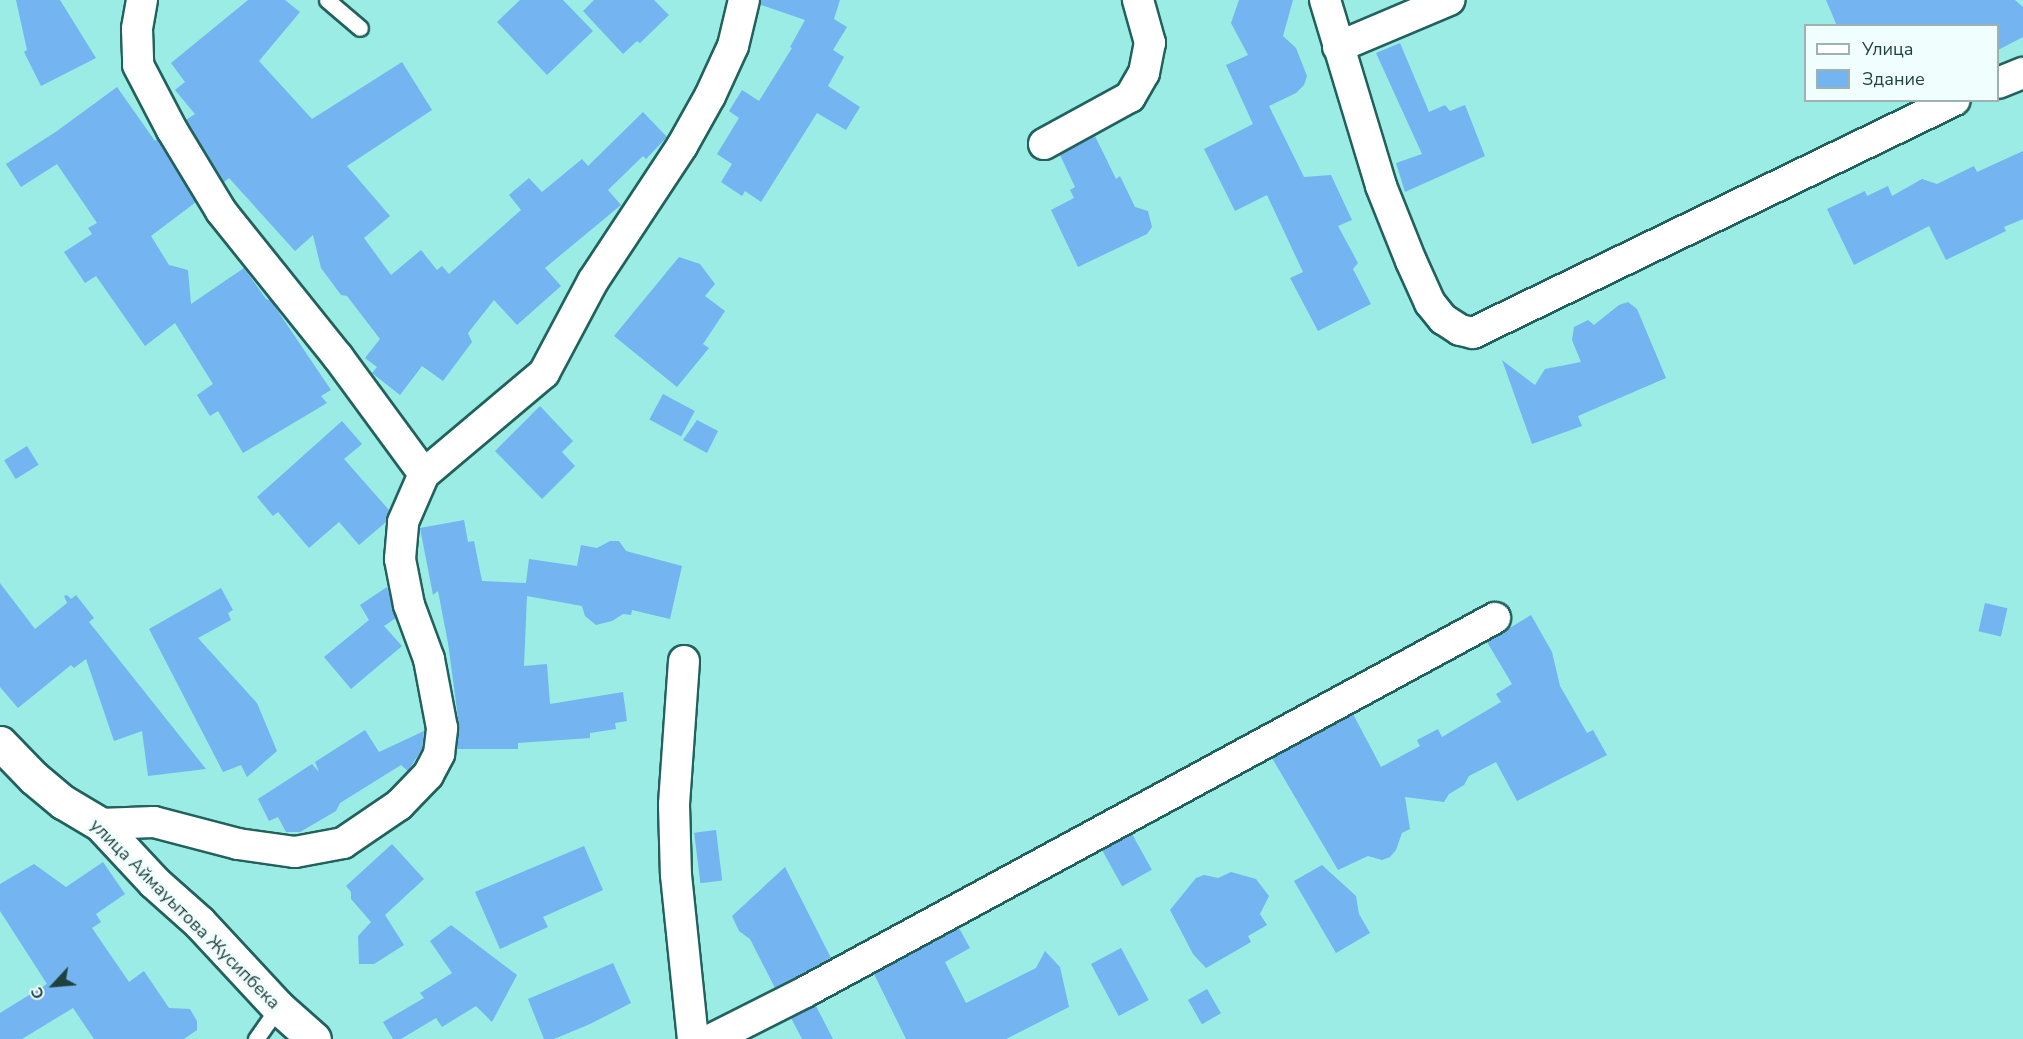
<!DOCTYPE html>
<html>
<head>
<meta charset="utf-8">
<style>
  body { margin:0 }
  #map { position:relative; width:2023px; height:1039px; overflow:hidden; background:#9aece4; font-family:"Nunito Sans",sans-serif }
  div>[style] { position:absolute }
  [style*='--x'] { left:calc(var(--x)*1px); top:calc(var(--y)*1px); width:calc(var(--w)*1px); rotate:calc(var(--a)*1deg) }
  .building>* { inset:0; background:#74b4f0; transform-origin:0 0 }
  .roads { filter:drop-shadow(2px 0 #22615c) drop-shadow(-2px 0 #22615c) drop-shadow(0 2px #22615c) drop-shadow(0 -2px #22615c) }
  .service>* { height:15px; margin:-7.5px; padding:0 7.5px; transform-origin:7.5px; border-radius:7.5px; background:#fff }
  .minor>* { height:30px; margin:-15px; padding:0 15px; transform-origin:15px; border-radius:15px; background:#fff }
  .tertiary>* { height:33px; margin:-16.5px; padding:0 16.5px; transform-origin:16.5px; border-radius:16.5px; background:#fff }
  span { translate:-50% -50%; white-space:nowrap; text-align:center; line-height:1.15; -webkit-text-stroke:6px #f0fffd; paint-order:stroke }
  .street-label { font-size:18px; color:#20423f }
  .legend { position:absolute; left:1804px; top:24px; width:195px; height:78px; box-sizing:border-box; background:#f0fffd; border:2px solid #9db3b1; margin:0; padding:8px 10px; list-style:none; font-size:18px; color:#20423f }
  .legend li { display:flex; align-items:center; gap:12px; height:30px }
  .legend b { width:30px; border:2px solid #9db3b1 }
  .north { position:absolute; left:24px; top:955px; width:60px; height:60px; -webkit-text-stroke:4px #f0fffd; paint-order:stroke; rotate:244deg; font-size:16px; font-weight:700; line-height:24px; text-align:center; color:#20423f }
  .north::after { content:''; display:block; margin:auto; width:21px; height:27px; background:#20423f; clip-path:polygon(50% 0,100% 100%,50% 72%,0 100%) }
</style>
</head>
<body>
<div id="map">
  <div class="building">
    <i style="clip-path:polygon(16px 0,60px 0,96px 58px,41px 86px,24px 52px,27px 50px)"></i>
    <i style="clip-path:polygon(248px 0,285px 0,300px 12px,259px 61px,312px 119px,402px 62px,432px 110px,347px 166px,390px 216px,364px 238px,391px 275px,421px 250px,437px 270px,442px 266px,449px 274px,521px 210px,509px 195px,529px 178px,542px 192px,582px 159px,588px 166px,643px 112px,667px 137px,646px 159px,643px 156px,608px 190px,621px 205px,545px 268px,561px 286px,517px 325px,494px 300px,468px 333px,472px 342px,443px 381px,422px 366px,400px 395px,372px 373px,377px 367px,365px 358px,380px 339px,347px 296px,341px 295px,321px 268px,313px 235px,295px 251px,229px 178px,224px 182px,186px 120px,195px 114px,175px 90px,185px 82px,171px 63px)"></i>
    <i style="clip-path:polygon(520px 0,563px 0,593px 31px,547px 75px,497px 22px)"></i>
    <i style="clip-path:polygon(594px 0,654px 0,669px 15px,640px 43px,637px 41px,623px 54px,583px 11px)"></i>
    <i style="clip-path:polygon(761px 0,840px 0,834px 19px,847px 27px,833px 50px,844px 57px,828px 86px,860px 107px,846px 130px,817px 113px,761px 202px,745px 191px,742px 196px,721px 182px,732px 164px,717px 154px,739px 118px,729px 111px,742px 90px,759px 101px,792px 48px,790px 47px,805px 20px,761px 5px)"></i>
    <i style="clip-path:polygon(1239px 0,1293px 0,1283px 36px,1296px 48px,1307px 76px,1304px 85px,1296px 93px,1269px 106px,1304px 177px,1331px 175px,1352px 220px,1338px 226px,1358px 263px,1353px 269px,1371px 304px,1318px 331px,1290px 278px,1303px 272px,1267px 195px,1235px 211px,1204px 149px,1253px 124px,1226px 65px,1248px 55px,1231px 23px)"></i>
    <i style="clip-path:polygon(1826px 0,2015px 0,2023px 7px,2023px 37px,1998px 50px,1998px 26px,1837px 26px)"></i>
    <i style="clip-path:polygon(1400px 43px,1429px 112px,1445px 105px,1450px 111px,1465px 105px,1485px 156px,1405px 192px,1396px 163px,1422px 154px,1376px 53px)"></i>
    <i style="clip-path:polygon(117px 87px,155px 141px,157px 139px,196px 202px,151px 236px,169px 265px,188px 270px,191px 304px,244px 268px,266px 299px,271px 301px,331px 390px,321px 396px,327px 403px,243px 453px,218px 411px,210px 416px,197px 395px,213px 384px,175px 323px,145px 346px,96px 276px,85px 283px,64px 252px,92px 234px,88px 228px,97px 223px,57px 164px,21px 187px,6px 164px,57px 131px)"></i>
    <i style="clip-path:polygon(1095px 136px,1116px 179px,1120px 176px,1135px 207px,1148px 211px,1152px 227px,1147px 234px,1078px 267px,1051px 210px,1074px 198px,1070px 190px,1075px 187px,1060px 155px)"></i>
    <i style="clip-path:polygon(2023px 151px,2023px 219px,2004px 227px,2006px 231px,1946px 260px,1929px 226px,1854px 265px,1827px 209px,1865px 191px,1867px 196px,1888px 186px,1892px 196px,1922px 179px,1937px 184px,1974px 166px,1977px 172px)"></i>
    <i style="clip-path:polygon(679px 257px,700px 264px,715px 284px,705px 296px,725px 311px,703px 344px,709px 348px,677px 387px,614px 336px)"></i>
    <i style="clip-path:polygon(1628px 302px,1637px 309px,1666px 378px,1578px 416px,1582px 426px,1532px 444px,1502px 360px,1535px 385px,1545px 369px,1581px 362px,1572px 340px,1574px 327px,1588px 320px,1594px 325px,1619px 305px)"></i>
    <i style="left:663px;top:394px;width:36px;height:29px;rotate:28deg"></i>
    <i style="clip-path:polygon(540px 406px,573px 441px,562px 452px,575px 466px,542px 499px,495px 451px)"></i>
    <i style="clip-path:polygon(697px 420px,718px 431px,707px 453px,683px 440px)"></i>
    <i style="clip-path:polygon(342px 421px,362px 444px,344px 459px,389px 510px,386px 522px,359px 545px,339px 522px,309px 548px,278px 512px,273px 516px,257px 497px)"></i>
    <i style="left:27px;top:446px;width:22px;height:27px;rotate:58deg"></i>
    <i style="clip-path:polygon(464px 520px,468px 542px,474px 541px,482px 581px,526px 583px,529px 559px,577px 566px,581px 545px,597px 548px,610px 541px,619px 541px,626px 551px,682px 566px,670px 619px,632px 610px,631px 615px,623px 614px,612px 621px,596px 625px,585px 616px,582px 606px,527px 596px,524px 666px,547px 664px,550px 704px,623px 692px,627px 721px,615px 723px,616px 729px,590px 733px,590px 738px,518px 743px,518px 749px,457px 749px,459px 725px,448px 643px,438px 591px,433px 595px,420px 528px)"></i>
    <i style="clip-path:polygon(0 583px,35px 629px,67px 603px,64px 596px,67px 595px,71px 599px,76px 595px,94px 618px,89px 622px,206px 769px,148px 776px,142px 731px,114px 741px,86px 659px,74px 668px,71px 665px,18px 708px,0 687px)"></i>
    <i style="clip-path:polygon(387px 587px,396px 618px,384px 626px,402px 646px,351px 689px,324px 657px,369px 620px,360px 605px)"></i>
    <i style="clip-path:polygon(221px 588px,233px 610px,228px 613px,231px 620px,198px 638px,257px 703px,277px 751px,247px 777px,241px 765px,223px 772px,149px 629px)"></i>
    <i style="left:1985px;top:603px;width:23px;height:29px;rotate:13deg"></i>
    <i style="clip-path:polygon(1531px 615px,1552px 652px,1560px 686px,1587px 733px,1593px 730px,1607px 755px,1517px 801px,1496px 762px,1469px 776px,1464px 785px,1449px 794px,1444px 802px,1405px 797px,1410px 829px,1402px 833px,1396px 850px,1390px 857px,1382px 860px,1368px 856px,1338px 870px,1272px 758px,1353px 714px,1381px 767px,1420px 746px,1417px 740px,1438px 729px,1442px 737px,1501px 702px,1496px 694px,1512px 684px,1487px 642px)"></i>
    <i style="clip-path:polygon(365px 730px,379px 752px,424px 731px,422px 749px,408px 771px,401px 765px,340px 803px,336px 811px,300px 832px,286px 832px,278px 817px,269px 821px,258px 799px,312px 764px,319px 772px,315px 762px)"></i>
    <i style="left:716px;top:830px;width:51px;height:22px;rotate:83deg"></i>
    <i style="left:1132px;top:834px;width:41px;height:34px;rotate:61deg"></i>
    <i style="clip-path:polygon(392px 844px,424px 879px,385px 915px,404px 945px,374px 964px,359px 964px,358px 936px,371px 922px,351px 899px,351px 892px,346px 886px)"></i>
    <i style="clip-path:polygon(584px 846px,603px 890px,543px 917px,548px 927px,500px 949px,475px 892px)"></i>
    <i style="clip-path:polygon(103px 862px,125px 894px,96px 914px,101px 922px,92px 928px,129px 982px,144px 971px,169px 1008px,190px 1009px,197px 1021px,197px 1030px,184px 1039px,94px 1039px,73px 1008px,22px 1039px,0 1039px,0 1013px,47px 984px,0 911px,0 884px,34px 864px,66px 887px)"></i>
    <i style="clip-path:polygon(1322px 865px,1356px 896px,1359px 914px,1370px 933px,1336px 953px,1294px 881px)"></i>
    <i style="clip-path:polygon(785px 867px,831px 958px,775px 988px,750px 939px,739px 931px,732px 916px)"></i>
    <i style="clip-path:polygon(1231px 872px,1256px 879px,1269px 896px,1260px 914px,1267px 925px,1248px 936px,1251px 942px,1206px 968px,1193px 954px,1170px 910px,1196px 878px,1204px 875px,1218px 878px)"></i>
    <i style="clip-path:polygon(451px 925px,517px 975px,492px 1022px,476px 1006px,442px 1027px,436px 1018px,401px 1039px,393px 1039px,383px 1022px,424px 998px,420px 993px,452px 973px,430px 941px)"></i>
    <i style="clip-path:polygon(959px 928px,970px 948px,945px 962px,966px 1003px,1036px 968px,1045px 951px,1060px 967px,1069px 1007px,1006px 1039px,906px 1039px,874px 974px)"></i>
    <i style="left:1121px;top:948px;width:59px;height:34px;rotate:62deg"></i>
    <i style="clip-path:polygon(613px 963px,631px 1003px,590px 1024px,554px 1039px,544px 1039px,528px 999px)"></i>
    <i style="left:1207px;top:989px;width:28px;height:22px;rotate:60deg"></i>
    <i style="clip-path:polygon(816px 1006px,833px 1039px,802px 1039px,791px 1018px)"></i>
  </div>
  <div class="roads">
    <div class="service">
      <i style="--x:327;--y:0;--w:43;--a:40.3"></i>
      <i style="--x:256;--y:1039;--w:39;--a:-55"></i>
    </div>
    <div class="minor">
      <i style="--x:142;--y:0;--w:29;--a:100"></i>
      <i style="--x:137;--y:29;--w:36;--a:88"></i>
      <i style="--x:138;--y:65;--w:73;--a:62.4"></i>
      <i style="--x:172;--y:130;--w:95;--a:58.8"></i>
      <i style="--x:221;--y:211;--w:187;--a:51.3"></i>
      <i style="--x:338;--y:357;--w:145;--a:53.7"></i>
      <i style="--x:1325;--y:0;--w:194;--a:73.2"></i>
      <i style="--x:1381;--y:186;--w:81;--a:68.2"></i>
      <i style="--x:1411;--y:261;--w:46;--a:65.7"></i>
      <i style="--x:1430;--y:303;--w:21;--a:51"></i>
      <i style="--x:1443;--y:319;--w:20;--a:33"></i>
      <i style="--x:1460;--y:330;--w:13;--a:13"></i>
      <i style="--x:1473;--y:333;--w:535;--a:-25.8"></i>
      <i style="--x:1338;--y:47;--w:121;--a:-22.9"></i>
      <i style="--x:1998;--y:83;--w:27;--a:-22"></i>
      <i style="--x:1044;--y:144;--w:98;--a:-28.7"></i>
      <i style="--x:1130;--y:97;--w:28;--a:-60"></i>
      <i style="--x:1144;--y:73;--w:31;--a:-79"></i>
      <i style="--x:1150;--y:43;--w:45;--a:-105.6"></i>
      <i style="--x:684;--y:661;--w:144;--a:94"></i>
      <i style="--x:674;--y:805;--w:70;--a:88.4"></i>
      <i style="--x:676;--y:875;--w:165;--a:84.1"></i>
      <i style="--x:100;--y:824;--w:54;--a:-2.1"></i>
      <i style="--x:154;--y:822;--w:87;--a:14.7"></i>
      <i style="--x:238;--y:844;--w:58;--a:8"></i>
      <i style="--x:295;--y:852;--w:49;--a:-10.6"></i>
      <i style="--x:343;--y:843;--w:68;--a:-34.2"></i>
      <i style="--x:399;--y:805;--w:42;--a:-46"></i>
      <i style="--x:428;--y:775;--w:24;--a:-62"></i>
      <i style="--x:439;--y:754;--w:26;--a:-83"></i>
      <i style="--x:442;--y:728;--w:70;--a:-100.7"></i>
      <i style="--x:429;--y:659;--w:58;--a:-110.3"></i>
      <i style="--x:409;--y:605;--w:47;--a:-101.1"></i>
      <i style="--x:400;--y:559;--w:37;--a:-85"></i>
      <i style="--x:403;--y:522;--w:52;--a:-66.4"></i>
      <i style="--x:424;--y:474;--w:157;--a:-40.1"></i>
      <i style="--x:544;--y:373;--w:104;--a:-62"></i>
      <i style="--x:593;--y:281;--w:162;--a:-56.6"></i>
      <i style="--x:682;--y:146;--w:57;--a:-60.8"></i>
      <i style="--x:710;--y:96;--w:55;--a:-65.3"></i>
      <i style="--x:733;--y:46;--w:47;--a:-76.6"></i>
      <i style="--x:712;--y:1039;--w:104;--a:-26.8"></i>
      <i style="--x:805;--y:992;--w:785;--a:-28.46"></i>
    </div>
    <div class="tertiary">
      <i style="--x:0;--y:743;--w:49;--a:45.8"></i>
      <i style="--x:34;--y:778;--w:38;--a:40"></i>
      <i style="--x:63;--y:802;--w:43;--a:30.7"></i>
      <i style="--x:100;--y:824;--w:79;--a:47"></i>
      <i style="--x:154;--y:882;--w:60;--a:41.6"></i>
      <i style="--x:199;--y:922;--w:116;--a:47.1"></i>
      <i style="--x:278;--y:1007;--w:48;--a:41.6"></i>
    </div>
  </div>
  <div class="street-label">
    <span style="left:185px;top:914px;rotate:45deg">улица Аймауытова Жусипбека</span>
  </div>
  <ul class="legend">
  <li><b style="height:8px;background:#fff"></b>Улица</li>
  <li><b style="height:16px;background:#74b4f0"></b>Здание</li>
  </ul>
  <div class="north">С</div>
</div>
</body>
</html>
